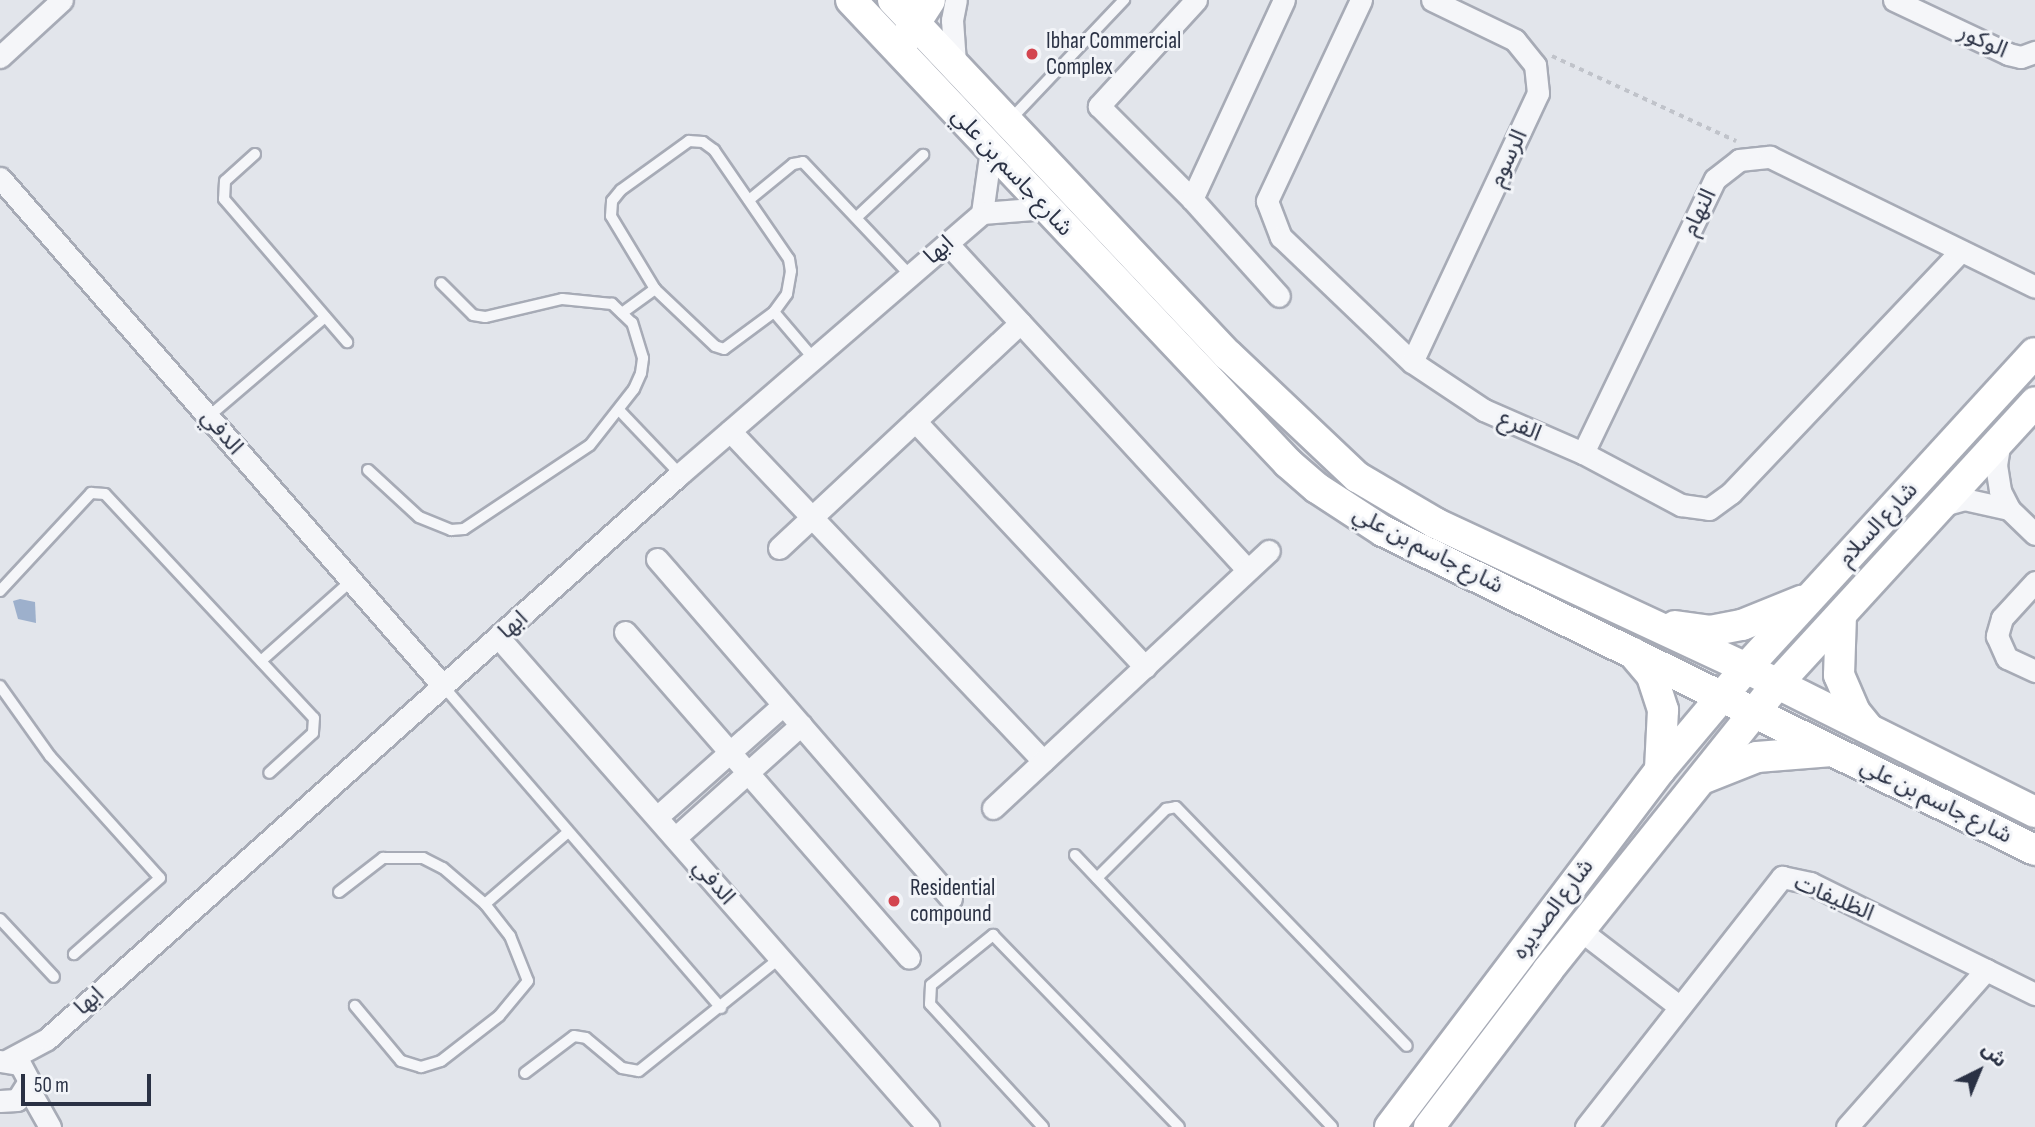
<!DOCTYPE html>
<html>
<head>
<meta charset="utf-8">
<style>
  body { margin:0 }
  #map { position:relative; width:2035px; height:1127px; overflow:hidden; background:#e2e5eb; font-family:"Sofia Sans Condensed","Noto Sans Arabic",sans-serif }
  div>[style] { position:absolute }
  [style*='--x'] { left:calc(var(--x)*1px); top:calc(var(--y)*1px); width:calc(var(--w)*1px); rotate:calc(var(--a)*1deg) }
  .water>* { inset:0; background:#9db0cc }
  .path>* { height:3.5px; margin-top:-1.75px; transform-origin:0; background:repeating-linear-gradient(90deg,#c0c3ca 0 5px,transparent 0 10px) }
  .roads { filter:drop-shadow(2px 0 #a7abb6) drop-shadow(-2px 0 #a7abb6) drop-shadow(0 2px #a7abb6) drop-shadow(0 -2px #a7abb6) }
  .lane>* { height:10px; margin:-5px; padding:0 5px; transform-origin:5px; border-radius:5px; background:#f5f6f9 }
  .street>* { height:21px; margin:-10.5px; padding:0 10.5px; transform-origin:10.5px; border-radius:10.5px; background:#f5f6f9 }
  .secondary>* { height:30px; margin:-15px; padding:0 15px; transform-origin:15px; border-radius:15px; background:#fff }
  .dots>* { width:19px; height:19px; translate:-50% -50%; box-sizing:border-box; border:4px solid #f2f4f8; border-radius:50% }
  span { translate:-50% -50%; white-space:nowrap; text-align:center; line-height:1.15; -webkit-text-stroke:6px #f2f4f8; paint-order:stroke }
  .poi-label { font-size:23px; color:#2a3144 }
  .left { translate:0 -50%; text-align:left }
  .street-label { font-size:23px; color:#2a3144 }
  .north { position:absolute; left:1944px; top:1036px; width:70px; height:70px; -webkit-text-stroke:5px #f2f4f8; paint-order:stroke; rotate:43deg; font-size:19px; font-weight:700; line-height:28px; text-align:center; color:#2a3144 }
  .north::after { content:''; display:block; margin:auto; width:24px; height:32px; background:#2a3144; clip-path:polygon(50% 0,100% 100%,50% 72%,0 100%) }
  .scale { position:absolute; left:21px; top:1074px; width:130px; height:32px; box-sizing:border-box; border:4px solid #2a3144; border-top:0; padding-left:9px; font-size:21px; line-height:24px; white-space:nowrap; color:#2a3144; -webkit-text-stroke:5px #f2f4f8; paint-order:stroke }
</style>
</head>
<body>
<div id="map">
  <div class="water">
    <i style="clip-path:polygon(20px 599px,35px 602px,36px 623px,18px 619px,13px 601px)"></i>
  </div>
  <div class="path">
    <i style="--x:1552;--y:56;--w:203;--a:24.8"></i>
  </div>
  <div class="roads">
    <div class="lane">
      <i style="--x:1010;--y:120;--w:166;--a:-46.5"></i>
      <i style="--x:689;--y:141;--w:14;--a:4"></i>
      <i style="--x:703;--y:142;--w:14;--a:36"></i>
      <i style="--x:714;--y:150;--w:132;--a:55.5"></i>
      <i style="--x:789;--y:259;--w:12;--a:81"></i>
      <i style="--x:791;--y:271;--w:23;--a:100"></i>
      <i style="--x:787;--y:294;--w:22;--a:126"></i>
      <i style="--x:774;--y:312;--w:62;--a:143.5"></i>
      <i style="--x:724;--y:349;--w:9;--a:-162"></i>
      <i style="--x:715;--y:346;--w:83;--a:-136.5"></i>
      <i style="--x:655;--y:289;--w:85;--a:-121.1"></i>
      <i style="--x:611;--y:216;--w:15;--a:-86"></i>
      <i style="--x:612;--y:201;--w:14;--a:-51"></i>
      <i style="--x:621;--y:190;--w:84;--a:-35.8"></i>
      <i style="--x:255;--y:154;--w:40;--a:138"></i>
      <i style="--x:225;--y:181;--w:18;--a:93"></i>
      <i style="--x:224;--y:199;--w:189;--a:49.3"></i>
      <i style="--x:749;--y:200;--w:57;--a:-39.3"></i>
      <i style="--x:793;--y:164;--w:10;--a:-11"></i>
      <i style="--x:803;--y:162;--w:156;--a:46.6"></i>
      <i style="--x:857;--y:217;--w:91;--a:-43.2"></i>
      <i style="--x:774;--y:312;--w:62;--a:49.6"></i>
      <i style="--x:622;--y:313;--w:41;--a:-36"></i>
      <i style="--x:619;--y:410;--w:88;--a:46.4"></i>
      <i style="--x:208;--y:417;--w:154;--a:-40.5"></i>
      <i style="--x:368;--y:470;--w:69;--a:42.7"></i>
      <i style="--x:419;--y:517;--w:35;--a:22"></i>
      <i style="--x:451;--y:530;--w:13;--a:-4"></i>
      <i style="--x:464;--y:529;--w:151;--a:-33.7"></i>
      <i style="--x:590;--y:445;--w:71;--a:-51.8"></i>
      <i style="--x:634;--y:389;--w:17;--a:-66"></i>
      <i style="--x:641;--y:373;--w:15;--a:-82"></i>
      <i style="--x:643;--y:358;--w:37;--a:-107"></i>
      <i style="--x:632;--y:323;--w:28;--a:-136"></i>
      <i style="--x:612;--y:304;--w:50;--a:-174.3"></i>
      <i style="--x:562;--y:299;--w:79;--a:166.8"></i>
      <i style="--x:485;--y:317;--w:12;--a:-171"></i>
      <i style="--x:473;--y:315;--w:45;--a:-135"></i>
      <i style="--x:0;--y:591;--w:134;--a:-47.1"></i>
      <i style="--x:91;--y:493;--w:14;--a:4"></i>
      <i style="--x:105;--y:494;--w:306;--a:47"></i>
      <i style="--x:314;--y:718;--w:15;--a:94"></i>
      <i style="--x:313;--y:733;--w:59;--a:137.7"></i>
      <i style="--x:261;--y:661;--w:120;--a:-41.6"></i>
      <i style="--x:0;--y:686;--w:86;--a:54.5"></i>
      <i style="--x:50;--y:756;--w:164;--a:48"></i>
      <i style="--x:160;--y:878;--w:115;--a:138.5"></i>
      <i style="--x:444;--y:687;--w:424;--a:49.2"></i>
      <i style="--x:1075;--y:855;--w:374;--a:46.6"></i>
      <i style="--x:1097;--y:878;--w:98;--a:-45"></i>
      <i style="--x:1166;--y:809;--w:10;--a:-11"></i>
      <i style="--x:1176;--y:807;--w:332;--a:46"></i>
      <i style="--x:339;--y:892;--w:56;--a:-37.7"></i>
      <i style="--x:383;--y:858;--w:40;--a:0"></i>
      <i style="--x:423;--y:858;--w:22;--a:27"></i>
      <i style="--x:443;--y:868;--w:55;--a:40.6"></i>
      <i style="--x:485;--y:904;--w:41;--a:52"></i>
      <i style="--x:510;--y:936;--w:48;--a:68.2"></i>
      <i style="--x:528;--y:981;--w:45;--a:129.6"></i>
      <i style="--x:499;--y:1016;--w:73;--a:142.2"></i>
      <i style="--x:441;--y:1061;--w:21;--a:163"></i>
      <i style="--x:421;--y:1067;--w:21;--a:-163"></i>
      <i style="--x:401;--y:1061;--w:72;--a:-129.9"></i>
      <i style="--x:485;--y:904;--w:110;--a:-40.9"></i>
      <i style="--x:0;--y:919;--w:79;--a:47"></i>
      <i style="--x:525;--y:1073;--w:61;--a:-37.1"></i>
      <i style="--x:574;--y:1036;--w:12;--a:9"></i>
      <i style="--x:586;--y:1038;--w:47;--a:39.8"></i>
      <i style="--x:622;--y:1068;--w:17;--a:10"></i>
      <i style="--x:639;--y:1071;--w:181;--a:-38.7"></i>
      <i style="--x:1043;--y:1127;--w:167;--a:-132.6"></i>
      <i style="--x:930;--y:1004;--w:19;--a:-87"></i>
      <i style="--x:931;--y:985;--w:80;--a:-38.9"></i>
      <i style="--x:993;--y:935;--w:267;--a:45.9"></i>
    </div>
    <div class="street">
      <i style="--x:1196;--y:0;--w:144;--a:132.5"></i>
      <i style="--x:1099;--y:106;--w:132;--a:45"></i>
      <i style="--x:1192;--y:199;--w:130;--a:48.1"></i>
      <i style="--x:1361;--y:0;--w:222;--a:115.1"></i>
      <i style="--x:1267;--y:201;--w:39;--a:69"></i>
      <i style="--x:1281;--y:237;--w:181;--a:43.7"></i>
      <i style="--x:1412;--y:362;--w:87;--a:33.7"></i>
      <i style="--x:1484;--y:410;--w:108;--a:23.5"></i>
      <i style="--x:1583;--y:453;--w:111;--a:28"></i>
      <i style="--x:1681;--y:505;--w:28;--a:8"></i>
      <i style="--x:1709;--y:509;--w:27;--a:-36"></i>
      <i style="--x:1731;--y:493;--w:332;--a:-46.5"></i>
      <i style="--x:1894;--y:0;--w:126;--a:25.3"></i>
      <i style="--x:2008;--y:54;--w:13;--a:13"></i>
      <i style="--x:2021;--y:57;--w:15;--a:-20"></i>
      <i style="--x:0;--y:57;--w:84;--a:-42.6"></i>
      <i style="--x:955;--y:63;--w:43;--a:-94"></i>
      <i style="--x:952;--y:20;--w:20;--a:-79"></i>
      <i style="--x:0;--y:178;--w:675;--a:48.9"></i>
      <i style="--x:1192;--y:199;--w:219;--a:-65.2"></i>
      <i style="--x:982;--y:213;--w:65;--a:-82"></i>
      <i style="--x:947;--y:243;--w:444;--a:47.4"></i>
      <i style="--x:1412;--y:362;--w:297;--a:-64.9"></i>
      <i style="--x:1538;--y:93;--w:28;--a:-96"></i>
      <i style="--x:1535;--y:65;--w:32;--a:-129"></i>
      <i style="--x:1515;--y:40;--w:92;--a:-154.3"></i>
      <i style="--x:915;--y:421;--w:337;--a:46.9"></i>
      <i style="--x:730;--y:431;--w:455;--a:46.5"></i>
      <i style="--x:2000;--y:440;--w:25;--a:99"></i>
      <i style="--x:1996;--y:465;--w:26;--a:81"></i>
      <i style="--x:2000;--y:491;--w:20;--a:63"></i>
      <i style="--x:2009;--y:509;--w:36;--a:44"></i>
      <i style="--x:1583;--y:453;--w:304;--a:-64.3"></i>
      <i style="--x:1715;--y:179;--w:31;--a:-38"></i>
      <i style="--x:1739;--y:160;--w:31;--a:-6"></i>
      <i style="--x:1770;--y:157;--w:295;--a:26.1"></i>
      <i style="--x:1940;--y:506;--w:25;--a:-16"></i>
      <i style="--x:1964;--y:499;--w:46;--a:12.5"></i>
      <i style="--x:779;--y:548;--w:330;--a:-43"></i>
      <i style="--x:657;--y:559;--w:449;--a:49.1"></i>
      <i style="--x:2035;--y:582;--w:49;--a:132.5"></i>
      <i style="--x:2002;--y:618;--w:19;--a:106"></i>
      <i style="--x:1997;--y:636;--w:24;--a:66"></i>
      <i style="--x:2007;--y:658;--w:31;--a:25"></i>
      <i style="--x:625;--y:632;--w:432;--a:48.9"></i>
      <i style="--x:499;--y:638;--w:651;--a:48.74"></i>
      <i style="--x:993;--y:808;--w:377;--a:-43"></i>
      <i style="--x:658;--y:816;--w:167;--a:-41.6"></i>
      <i style="--x:676;--y:837;--w:168;--a:-41.9"></i>
      <i style="--x:1580;--y:930;--w:126;--a:37.6"></i>
      <i style="--x:8;--y:1060;--w:44;--a:-28.3"></i>
      <i style="--x:47;--y:1039;--w:848;--a:-41.75"></i>
      <i style="--x:680;--y:474;--w:399;--a:-40.8"></i>
      <i style="--x:982;--y:213;--w:64;--a:-4.5"></i>
      <i style="--x:0;--y:1061;--w:20;--a:9"></i>
      <i style="--x:20;--y:1064;--w:19;--a:62"></i>
      <i style="--x:29;--y:1081;--w:22;--a:122"></i>
      <i style="--x:17;--y:1100;--w:17;--a:177"></i>
      <i style="--x:28;--y:1088;--w:45;--a:60.6"></i>
      <i style="--x:1586;--y:1127;--w:318;--a:-51.9"></i>
      <i style="--x:1782;--y:877;--w:29;--a:12"></i>
      <i style="--x:1810;--y:883;--w:251;--a:26.3"></i>
      <i style="--x:1847;--y:1127;--w:210;--a:-48.5"></i>
    </div>
    <div class="secondary">
      <i style="--x:851;--y:0;--w:637;--a:46.65"></i>
      <i style="--x:1288;--y:463;--w:38;--a:41"></i>
      <i style="--x:1317;--y:488;--w:79;--a:33.1"></i>
      <i style="--x:1383;--y:531;--w:726;--a:26.07"></i>
      <i style="--x:893;--y:0;--w:488;--a:46.7"></i>
      <i style="--x:1228;--y:355;--w:178;--a:43.4"></i>
      <i style="--x:1357;--y:477;--w:91;--a:30.5"></i>
      <i style="--x:1435;--y:523;--w:343;--a:25"></i>
      <i style="--x:1746;--y:668;--w:323;--a:26.5"></i>
      <i style="--x:905;--y:39;--w:46;--a:-57.3"></i>
      <i style="--x:1841;--y:615;--w:60;--a:91.9"></i>
      <i style="--x:1839;--y:675;--w:40;--a:66.6"></i>
      <i style="--x:1855;--y:712;--w:19;--a:51"></i>
      <i style="--x:1675;--y:626;--w:35;--a:8"></i>
      <i style="--x:1710;--y:631;--w:33;--a:-11"></i>
      <i style="--x:1742;--y:625;--w:64;--a:-22.1"></i>
      <i style="--x:1633;--y:653;--w:30;--a:50"></i>
      <i style="--x:1652;--y:676;--w:36;--a:72"></i>
      <i style="--x:1663;--y:710;--w:60;--a:92.9"></i>
      <i style="--x:1704;--y:778;--w:57;--a:-21.6"></i>
      <i style="--x:1757;--y:757;--w:75;--a:-4.6"></i>
      <i style="--x:1390;--y:1127;--w:448;--a:-52.9"></i>
      <i style="--x:1660;--y:770;--w:133;--a:-49.9"></i>
      <i style="--x:1746;--y:668;--w:427;--a:-47.5"></i>
      <i style="--x:1429;--y:1127;--w:197;--a:-52.8"></i>
      <i style="--x:1548;--y:970;--w:366;--a:-51.3"></i>
      <i style="--x:1777;--y:684;--w:382;--a:-47.5"></i>
    </div>
  </div>
  <div class="dots">
    <i style="left:1032px;top:54px;background:#d3454f"></i>
    <i style="left:894px;top:901px;background:#d3454f"></i>
  </div>
  <div class="poi-label">
    <span class="left" style="left:1046px;top:54px">Ibhar Commercial<br>Complex</span>
    <span class="left" style="left:910px;top:901px">Residential<br>compound</span>
  </div>
  <div class="street-label">
    <span style="left:1983px;top:41px;rotate:24deg">الوكور</span>
    <span style="left:1508px;top:158px;rotate:-65deg">الرسوم</span>
    <span style="left:1012px;top:172px;rotate:47deg">شارع جاسم بن علي</span>
    <span style="left:1699px;top:212px;rotate:-64deg">النهام</span>
    <span style="left:939px;top:250px;rotate:-41deg">ابها</span>
    <span style="left:1520px;top:426px;rotate:23deg">الفرع</span>
    <span style="left:222px;top:432px;rotate:49deg">الدفي</span>
    <span style="left:1878px;top:524px;rotate:-47deg">شارع السلام</span>
    <span style="left:1428px;top:550px;rotate:27deg">شارع جاسم بن علي</span>
    <span style="left:513px;top:625px;rotate:-42deg">ابها</span>
    <span style="left:1936px;top:801px;rotate:26deg">شارع جاسم بن علي</span>
    <span style="left:714px;top:882px;rotate:49deg">الدفي</span>
    <span style="left:1834px;top:898px;rotate:23deg">الظليفات</span>
    <span style="left:1553px;top:909px;rotate:-53deg">شارع الصديره</span>
    <span style="left:89px;top:1001px;rotate:-42deg">ابها</span>
  </div>
  <div class="north">ش</div>
  <div class="scale">50 m</div>
</div>
</body>
</html>
